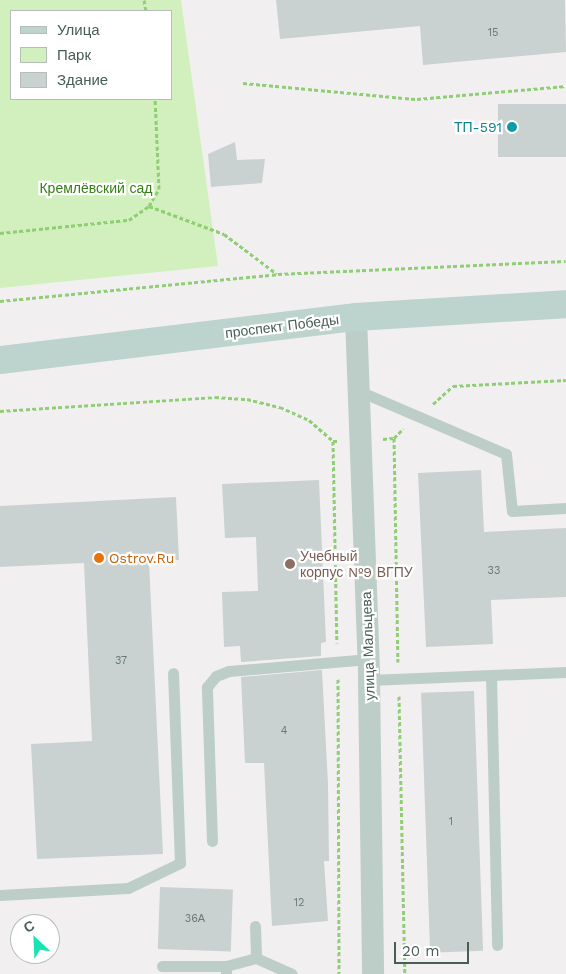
<!DOCTYPE html>
<html>
<head>
<meta charset="utf-8">
<style>
  body { margin:0 }
  #map { position:relative; width:566px; height:974px; overflow:hidden; background:#f2eff1; font-family:"Work Sans",sans-serif }
  div>[style] { position:absolute }
  [style*='--x'] { left:calc(var(--x)*1px); top:calc(var(--y)*1px); width:calc(var(--w)*1px); rotate:calc(var(--a)*1deg) }
  .green>* { inset:0; background:#d2f0bd }
  .building>* { inset:0; background:#c9d2d0; transform-origin:0 0 }
  .path>* { height:3px; margin-top:-1.5px; transform-origin:0; background:repeating-linear-gradient(90deg,#8fce75 0 4px,transparent 0 6.5px) }
  .service>* { height:11px; margin:-5.5px; padding:0 5.5px; transform-origin:5.5px; border-radius:5.5px; background:#bdcec9 }
  .minor>* { height:22px; margin:-11px; padding:0 11px; transform-origin:11px; border-radius:11px; background:#bdcec9 }
  .secondary>* { height:28px; margin:-14px; padding:0 14px; transform-origin:14px; border-radius:14px; background:#bdd3cd }
  .dots>* { width:14px; height:14px; translate:-50% -50%; box-sizing:border-box; border:2px solid #fff; border-radius:50% }
  span { translate:-50% -50%; white-space:nowrap; text-align:center; line-height:1.15; -webkit-text-stroke:4.5px #fff; paint-order:stroke }
  .number-label { font-size:11px; color:#687a74 }
  .number-label span { -webkit-text-stroke-width:0 }
  .culture-label { font-size:14px; color:#0d838f }
  .right { translate:-100% -50%; text-align:right }
  .park-label { font-size:14px; color:#358016 }
  .street-label { font-size:14px; color:#475d56 }
  .education-label { font-size:14px; color:#785e54 }
  .left { translate:0 -50%; text-align:left }
  .food-label { font-size:14px; color:#c56008 }
  .legend { position:absolute; left:10px; top:10px; width:162px; height:90px; box-sizing:border-box; background:#fff; border:1px solid #b5bebb; margin:0; padding:6px 9px; list-style:none; font-size:15px; color:#475d56 }
  .legend li { display:flex; align-items:center; gap:10px; height:25px }
  .legend b { width:25px; border:1px solid #b5bebb }
  .north { position:absolute; left:10px; top:914px; width:50px; height:50px; box-sizing:border-box; background:#fff; border:1px solid #b5bebb; border-radius:50%; rotate:335deg; font-size:14px; font-weight:700; line-height:20px; text-align:center; color:#475d56 }
  .north::after { content:''; display:block; margin:auto; width:18px; height:22px; background:#17e3b4; clip-path:polygon(50% 0,100% 100%,50% 72%,0 100%) }
  .scale { position:absolute; left:394px; top:942px; width:75px; height:22px; box-sizing:border-box; border:2px solid #475d56; border-top:0; padding-left:6px; font-size:15px; line-height:18px; white-space:nowrap; color:#475d56; -webkit-text-stroke:4px #fff; paint-order:stroke }
</style>
</head>
<body>
<div id="map">
  <div class="green">
    <i style="clip-path:polygon(evenodd,0 0,181px 0,218px 266px,0 288px,0 0,11px 11px,171px 11px,171px 99px,11px 99px,11px 11px)"></i>
  </div>
  <div class="building">
    <i style="clip-path:polygon(276px 0,565px 0,566px 52px,423px 65px,420px 26px,280px 39px)"></i>
    <i style="left:566px;top:104px;width:53px;height:68px;rotate:90deg"></i>
    <i style="clip-path:polygon(235px 142px,237px 160px,265px 159px,262px 183px,211px 187px,208px 154px)"></i>
    <i style="clip-path:polygon(481px 470px,484px 532px,566px 528px,566px 597px,491px 600px,493px 644px,426px 647px,418px 473px)"></i>
    <i style="clip-path:polygon(319px 480px,326px 642px,321px 643px,321px 656px,241px 662px,240px 646px,224px 647px,222px 592px,258px 591px,256px 537px,225px 538px,222px 484px)"></i>
    <i style="clip-path:polygon(176px 497px,179px 560px,149px 562px,163px 854px,37px 859px,31px 744px,92px 741px,84px 563px,0 567px,0 506px)"></i>
    <i style="clip-path:polygon(322px 670px,328px 784px,329px 861px,324px 861px,328px 921px,272px 926px,264px 763px,245px 763px,241px 677px)"></i>
    <i style="left:474px;top:691px;width:260px;height:53px;rotate:88deg"></i>
    <i style="left:160px;top:887px;width:73px;height:62px;rotate:2deg"></i>
  </div>
  <div class="path">
    <i style="--x:144;--y:0;--w:11;--a:80"></i>
    <i style="--x:243;--y:83;--w:175;--a:5.3"></i>
    <i style="--x:417;--y:99;--w:150;--a:-5"></i>
    <i style="--x:149;--y:206;--w:80;--a:20.5"></i>
    <i style="--x:224;--y:234;--w:66;--a:37"></i>
    <i style="--x:0;--y:233;--w:130;--a:-5.8"></i>
    <i style="--x:129;--y:220;--w:24;--a:-35"></i>
    <i style="--x:149;--y:206;--w:20;--a:-60"></i>
    <i style="--x:159;--y:189;--w:90;--a:-92.5"></i>
    <i style="--x:0;--y:301;--w:279;--a:-5.5"></i>
    <i style="--x:278;--y:274;--w:288;--a:-2.6"></i>
    <i style="--x:433;--y:404;--w:27;--a:-42"></i>
    <i style="--x:453;--y:386;--w:113;--a:-3"></i>
    <i style="--x:0;--y:411;--w:215;--a:-3.7"></i>
    <i style="--x:215;--y:397;--w:32;--a:4"></i>
    <i style="--x:247;--y:399;--w:34;--a:14"></i>
    <i style="--x:280;--y:407;--w:32;--a:24"></i>
    <i style="--x:309;--y:420;--w:32;--a:41"></i>
    <i style="--x:333;--y:441;--w:4;--a:0"></i>
    <i style="--x:394;--y:438;--w:224;--a:89"></i>
    <i style="--x:383;--y:439;--w:11;--a:-5"></i>
    <i style="--x:394;--y:438;--w:13;--a:-45"></i>
    <i style="--x:333;--y:441;--w:202;--a:88.9"></i>
    <i style="--x:338;--y:679;--w:295;--a:89.8"></i>
    <i style="--x:399;--y:696;--w:278;--a:88.8"></i>
  </div>
  <div class="service">
    <i style="--x:359;--y:391;--w:160;--a:23.2"></i>
    <i style="--x:506;--y:454;--w:57;--a:84"></i>
    <i style="--x:512;--y:511;--w:54;--a:-3.2"></i>
    <i style="--x:491;--y:675;--w:270;--a:88.7"></i>
    <i style="--x:369;--y:680;--w:197;--a:-2.3"></i>
    <i style="--x:212;--y:841;--w:154;--a:-91.9"></i>
    <i style="--x:207;--y:687;--w:14;--a:-51"></i>
    <i style="--x:216;--y:676;--w:14;--a:-21"></i>
    <i style="--x:229;--y:671;--w:140;--a:-4.9"></i>
    <i style="--x:0;--y:895;--w:128;--a:-3.1"></i>
    <i style="--x:128;--y:888;--w:58;--a:-25.7"></i>
    <i style="--x:180;--y:863;--w:190;--a:-92.1"></i>
    <i style="--x:255;--y:926;--w:32;--a:88"></i>
    <i style="--x:256;--y:958;--w:39;--a:24"></i>
    <i style="--x:162;--y:966;--w:64;--a:0"></i>
    <i style="--x:226;--y:966;--w:8;--a:90"></i>
    <i style="--x:226;--y:966;--w:31;--a:-15"></i>
  </div>
  <div class="minor">
    <i style="--x:356;--y:317;--w:363;--a:87.9"></i>
    <i style="--x:369;--y:680;--w:294;--a:89.2"></i>
  </div>
  <div class="secondary">
    <i style="--x:0;--y:360;--w:359;--a:-6.9"></i>
    <i style="--x:356;--y:317;--w:210;--a:-3.5"></i>
  </div>
  <div class="dots">
    <i style="left:512px;top:127px;background:#0f9aa8"></i>
    <i style="left:99px;top:558px;background:#e8710a"></i>
    <i style="left:290px;top:564px;background:#8d6e63"></i>
  </div>
  <div class="number-label">
    <span style="left:493px;top:33px">15</span>
    <span style="left:494px;top:571px">33</span>
    <span style="left:121px;top:661px">37</span>
    <span style="left:284px;top:731px">4</span>
    <span style="left:451px;top:822px">1</span>
    <span style="left:299px;top:903px">12</span>
    <span style="left:195px;top:919px">36А</span>
  </div>
  <div class="culture-label">
    <span class="right" style="left:502px;top:127px">ТП-591</span>
  </div>
  <div class="park-label">
    <span style="left:96px;top:188px">Кремлёвский сад</span>
  </div>
  <div class="street-label">
    <span style="left:282px;top:326px;rotate:-7deg">проспект Победы</span>
    <span style="left:368px;top:646px;rotate:-92deg">улица Мальцева</span>
  </div>
  <div class="education-label">
    <span class="left" style="left:300px;top:564px">Учебный<br>корпус №9 ВГПУ</span>
  </div>
  <div class="food-label">
    <span class="left" style="left:109px;top:558px">Ostrov.Ru</span>
  </div>
  <ul class="legend">
  <li><b style="height:6px;background:#bdd3cd"></b>Улица</li>
  <li><b style="height:14px;background:#d2f0bd"></b>Парк</li>
  <li><b style="height:14px;background:#c9d2d0"></b>Здание</li>
  </ul>
  <div class="north">С</div>
  <div class="scale">20 m</div>
</div>
</body>
</html>
